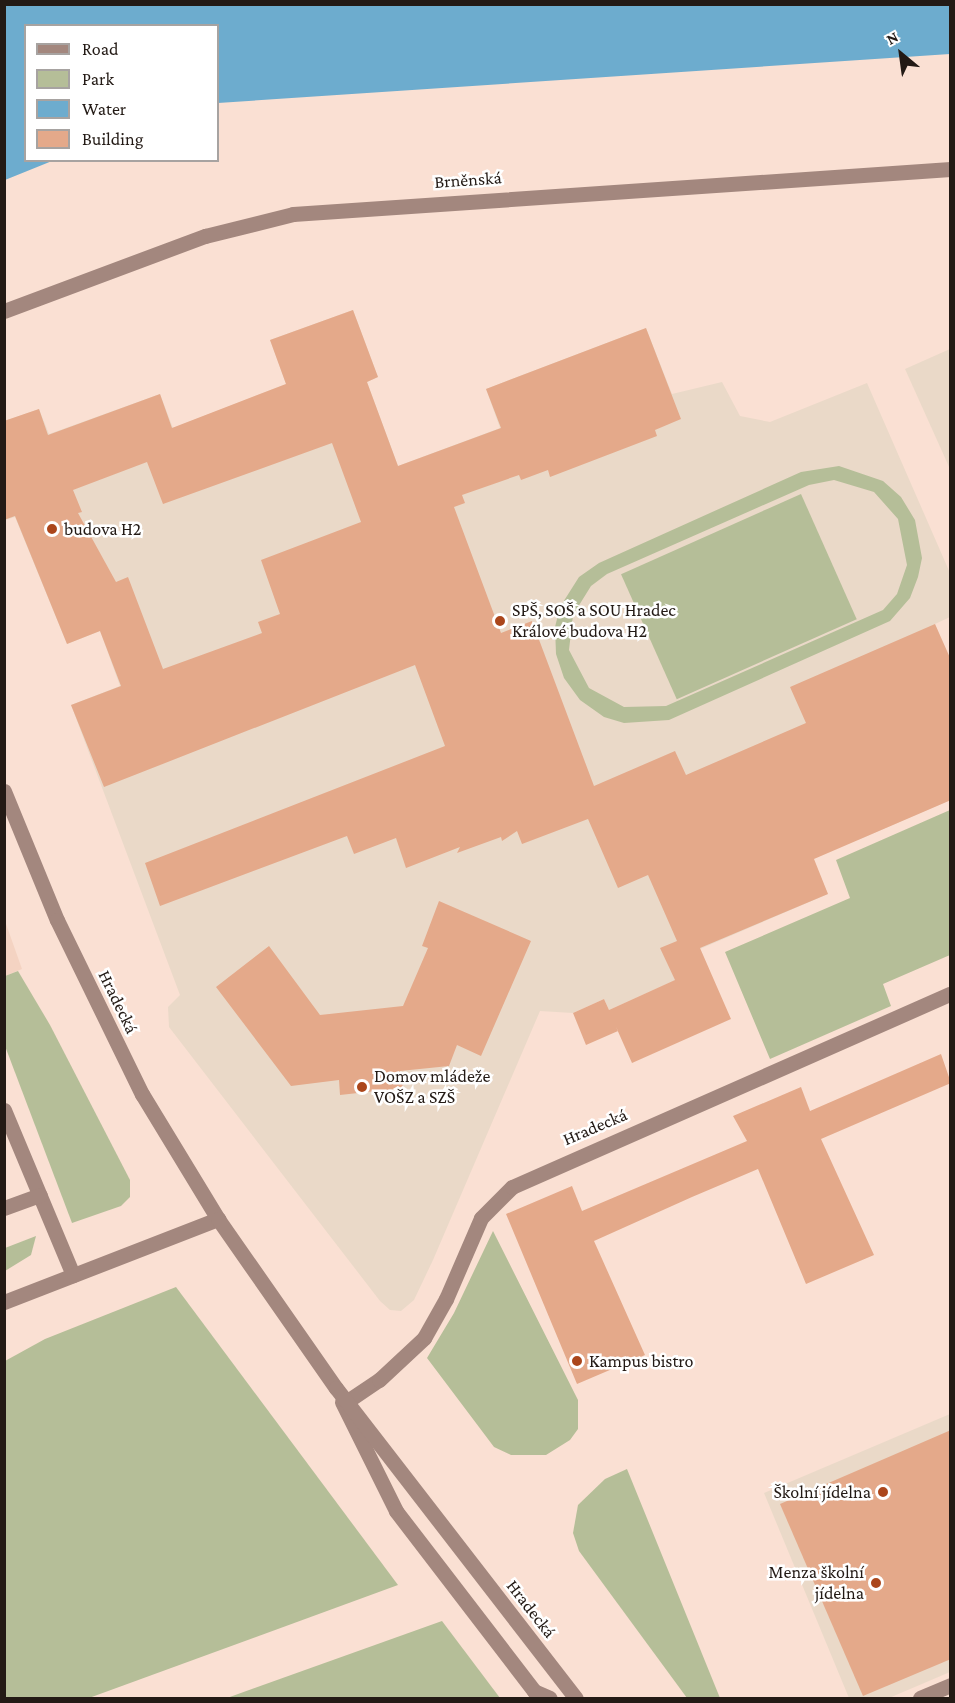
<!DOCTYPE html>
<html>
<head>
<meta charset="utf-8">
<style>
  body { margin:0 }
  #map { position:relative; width:955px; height:1703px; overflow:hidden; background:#fae0d3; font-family:"Crimson Pro",serif }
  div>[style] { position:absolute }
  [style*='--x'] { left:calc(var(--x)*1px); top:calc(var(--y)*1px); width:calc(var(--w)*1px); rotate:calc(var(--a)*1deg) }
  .built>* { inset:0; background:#f4d3c2 }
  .education>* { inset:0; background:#ead9c8 }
  .green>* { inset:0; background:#b5be98; transform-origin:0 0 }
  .water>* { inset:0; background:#6dacce }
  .building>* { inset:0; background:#e4a98a }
  .service>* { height:15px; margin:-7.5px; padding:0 7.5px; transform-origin:7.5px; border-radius:7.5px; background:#a3877e }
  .minor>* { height:15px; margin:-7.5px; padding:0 7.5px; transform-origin:7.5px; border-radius:7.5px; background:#a3877e }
  .tertiary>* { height:15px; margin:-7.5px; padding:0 7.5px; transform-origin:7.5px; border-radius:7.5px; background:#a3877e }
  .dots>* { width:16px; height:16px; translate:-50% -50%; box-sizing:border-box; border:3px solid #fff; border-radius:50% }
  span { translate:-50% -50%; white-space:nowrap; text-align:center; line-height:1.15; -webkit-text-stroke:5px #fff; paint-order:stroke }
  .street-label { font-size:18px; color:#231a15 }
  .poi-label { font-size:18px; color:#231a15 }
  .left { translate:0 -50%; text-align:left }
  .right { translate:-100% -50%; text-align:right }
  .frame { position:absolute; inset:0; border:6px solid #231a15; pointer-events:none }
  .legend { position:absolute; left:24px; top:24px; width:195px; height:138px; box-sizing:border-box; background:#fff; border:2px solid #a7a3a1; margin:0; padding:8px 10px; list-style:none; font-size:18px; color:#231a15 }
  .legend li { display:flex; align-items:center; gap:12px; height:30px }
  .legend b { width:30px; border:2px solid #a7a3a1 }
  .north { position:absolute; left:871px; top:24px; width:60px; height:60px; -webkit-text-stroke:4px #fff; paint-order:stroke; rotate:331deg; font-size:16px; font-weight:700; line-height:24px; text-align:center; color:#231a15 }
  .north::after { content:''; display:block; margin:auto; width:21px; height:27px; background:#231a15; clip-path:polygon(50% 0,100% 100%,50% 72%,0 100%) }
</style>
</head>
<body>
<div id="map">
  <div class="built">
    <i style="clip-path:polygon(5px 921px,22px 969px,5px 976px,4px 976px)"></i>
  </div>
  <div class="education">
    <i style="clip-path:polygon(353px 310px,378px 377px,367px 382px,398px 466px,500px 428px,486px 389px,646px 328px,672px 394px,722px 382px,740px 416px,770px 422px,867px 383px,950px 573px,950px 617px,935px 624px,950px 660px,950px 800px,858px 840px,850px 823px,806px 843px,828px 894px,700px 949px,707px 966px,609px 1010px,604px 999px,573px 1013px,540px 1011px,433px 1260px,414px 1300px,401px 1311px,390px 1310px,380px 1301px,169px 1027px,168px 1007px,180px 995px,71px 705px,120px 686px,100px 631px,67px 644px,15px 517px,5px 520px,5px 421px,39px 409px,49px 434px,160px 394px,173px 428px,286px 384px,270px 340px)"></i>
    <i style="clip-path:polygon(950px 349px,950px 469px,905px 369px)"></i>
    <i style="clip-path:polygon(950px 1414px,950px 1672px,889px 1698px,849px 1698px,764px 1493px)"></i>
  </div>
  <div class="green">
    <i style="clip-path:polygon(evenodd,839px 466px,883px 481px,901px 497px,915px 520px,922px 558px,918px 577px,910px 598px,890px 621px,669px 720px,624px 723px,604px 717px,580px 700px,564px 678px,556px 654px,555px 627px,560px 607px,579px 577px,599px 563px,801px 472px,839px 466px,834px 480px,874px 492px,898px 519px,907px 565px,897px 594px,883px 610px,666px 706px,624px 707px,589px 688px,569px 650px,573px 615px,591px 586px,607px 574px,809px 485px,834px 480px)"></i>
    <i style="left:801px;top:494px;width:137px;height:197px;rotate:66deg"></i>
    <i style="clip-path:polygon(950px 810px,950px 955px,883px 984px,891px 1006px,770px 1059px,725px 952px,850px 898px,836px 860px)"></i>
    <i style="clip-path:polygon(18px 971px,50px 1025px,130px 1180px,130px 1197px,121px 1206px,72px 1223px,5px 1046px,5px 976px)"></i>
    <i style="clip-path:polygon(493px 1231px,578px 1400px,578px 1429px,570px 1440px,546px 1455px,511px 1455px,494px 1447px,427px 1358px,454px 1313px)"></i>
    <i style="clip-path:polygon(36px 1236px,31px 1255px,5px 1271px,5px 1248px)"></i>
    <i style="clip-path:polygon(176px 1287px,398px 1585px,89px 1698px,5px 1698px,5px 1361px,45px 1339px)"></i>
    <i style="clip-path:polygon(627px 1469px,720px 1698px,687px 1698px,579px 1551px,573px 1533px,578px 1505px,605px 1479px)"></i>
    <i style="clip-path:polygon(442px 1621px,500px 1698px,227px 1698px)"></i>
  </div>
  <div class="water">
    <i style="clip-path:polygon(5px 4px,950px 5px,950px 54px,218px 103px,218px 26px,26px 26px,26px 160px,52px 161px,5px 180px)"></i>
  </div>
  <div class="building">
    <i style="clip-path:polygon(evenodd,353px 310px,378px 377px,367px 382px,398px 466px,501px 428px,486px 389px,646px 328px,681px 419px,655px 430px,657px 436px,550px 477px,548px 470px,521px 480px,519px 475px,462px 495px,465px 503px,454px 507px,501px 633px,532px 621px,594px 786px,675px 751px,686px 775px,806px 723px,790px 687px,935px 624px,951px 660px,951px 800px,814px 859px,828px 894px,700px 948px,731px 1019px,632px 1063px,616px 1027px,618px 1031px,586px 1045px,573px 1013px,604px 999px,609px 1010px,675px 980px,660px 948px,677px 941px,648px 875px,618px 888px,588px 819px,522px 844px,517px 831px,502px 841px,501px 837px,457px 853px,460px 847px,406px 868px,396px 838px,354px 854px,347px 836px,160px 906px,145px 863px,445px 746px,415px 665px,104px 787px,71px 705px,121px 686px,100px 631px,67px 644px,15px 516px,4px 520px,4px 421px,39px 409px,48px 435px,160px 394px,172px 428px,286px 384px,270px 340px,353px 310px,332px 443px,361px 522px,261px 560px,280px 614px,258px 622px,262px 633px,163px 669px,128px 577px,116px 582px,78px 513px,82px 512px,73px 490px,147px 462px,163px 504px,332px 443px)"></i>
    <i style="clip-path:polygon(439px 901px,531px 941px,481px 1056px,457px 1045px,449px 1066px,400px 1071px,403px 1088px,340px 1095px,339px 1080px,291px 1086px,216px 987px,269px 946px,320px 1015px,403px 1006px,428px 948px,422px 946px)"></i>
    <i style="clip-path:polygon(941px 1054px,951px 1083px,821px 1139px,874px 1255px,806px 1284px,758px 1169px,692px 1197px,594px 1241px,645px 1355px,577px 1384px,506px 1214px,572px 1186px,582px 1211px,747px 1141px,733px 1116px,801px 1087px,810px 1111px)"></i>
    <i style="clip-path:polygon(951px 1430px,951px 1659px,863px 1696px,780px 1504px)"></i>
  </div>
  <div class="service">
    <i style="--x:4;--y:1110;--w:179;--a:67.3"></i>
    <i style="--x:4;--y:1208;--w:38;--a:-20"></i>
    <i style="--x:342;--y:1402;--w:122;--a:63.6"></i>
    <i style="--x:396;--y:1511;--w:227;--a:52.5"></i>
    <i style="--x:534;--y:1691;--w:17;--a:24"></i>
  </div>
  <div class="minor">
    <i style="--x:4;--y:1302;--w:230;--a:-21.2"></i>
    <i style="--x:346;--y:1402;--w:40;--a:-34"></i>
    <i style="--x:379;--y:1380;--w:62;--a:-43"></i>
    <i style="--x:424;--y:1338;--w:45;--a:-60.6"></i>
    <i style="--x:446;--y:1299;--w:88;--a:-66.6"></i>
    <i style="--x:481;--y:1218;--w:44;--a:-45"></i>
    <i style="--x:512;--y:1187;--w:479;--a:-23.8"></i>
    <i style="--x:920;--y:1698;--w:33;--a:-23"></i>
  </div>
  <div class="tertiary">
    <i style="--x:4;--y:311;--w:215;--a:-20.5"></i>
    <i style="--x:205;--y:236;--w:91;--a:-14"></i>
    <i style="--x:293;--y:214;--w:659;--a:-3.92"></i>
    <i style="--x:4;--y:791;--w:139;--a:67.7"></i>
    <i style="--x:57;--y:920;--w:194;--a:64"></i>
    <i style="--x:142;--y:1094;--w:146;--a:58.7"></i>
    <i style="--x:218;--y:1219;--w:206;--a:55.1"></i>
    <i style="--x:336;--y:1388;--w:392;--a:52.3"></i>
  </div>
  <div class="dots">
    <i style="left:52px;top:529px;background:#ab461b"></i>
    <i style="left:500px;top:621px;background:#ab461b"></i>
    <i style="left:362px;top:1087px;background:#ab461b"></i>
    <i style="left:577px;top:1361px;background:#ab461b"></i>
    <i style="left:883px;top:1492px;background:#ab461b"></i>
    <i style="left:876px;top:1583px;background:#ab461b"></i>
  </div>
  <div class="street-label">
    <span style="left:468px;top:180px;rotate:-4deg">Brněnská</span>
    <span style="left:118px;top:1002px;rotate:64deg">Hradecká</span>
    <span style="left:595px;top:1127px;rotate:-23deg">Hradecká</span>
    <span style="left:531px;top:1609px;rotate:52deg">Hradecká</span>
  </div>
  <div class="poi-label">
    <span class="left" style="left:64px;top:529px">budova H2</span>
    <span class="left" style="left:512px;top:621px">SPŠ, SOŠ a SOU Hradec<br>Králové budova H2</span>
    <span class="left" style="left:374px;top:1087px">Domov mládeže<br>VOŠZ a SZŠ</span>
    <span class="left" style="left:589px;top:1361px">Kampus bistro</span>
    <span class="right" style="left:871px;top:1492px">Školní jídelna</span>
    <span class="right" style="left:864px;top:1583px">Menza školní<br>jídelna</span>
  </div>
  <div class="frame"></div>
  <ul class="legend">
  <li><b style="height:8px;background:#a3877e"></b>Road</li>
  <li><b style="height:16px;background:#b5be98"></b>Park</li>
  <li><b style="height:16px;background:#6dacce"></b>Water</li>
  <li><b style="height:16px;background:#e4a98a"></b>Building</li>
  </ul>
  <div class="north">N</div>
</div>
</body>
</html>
